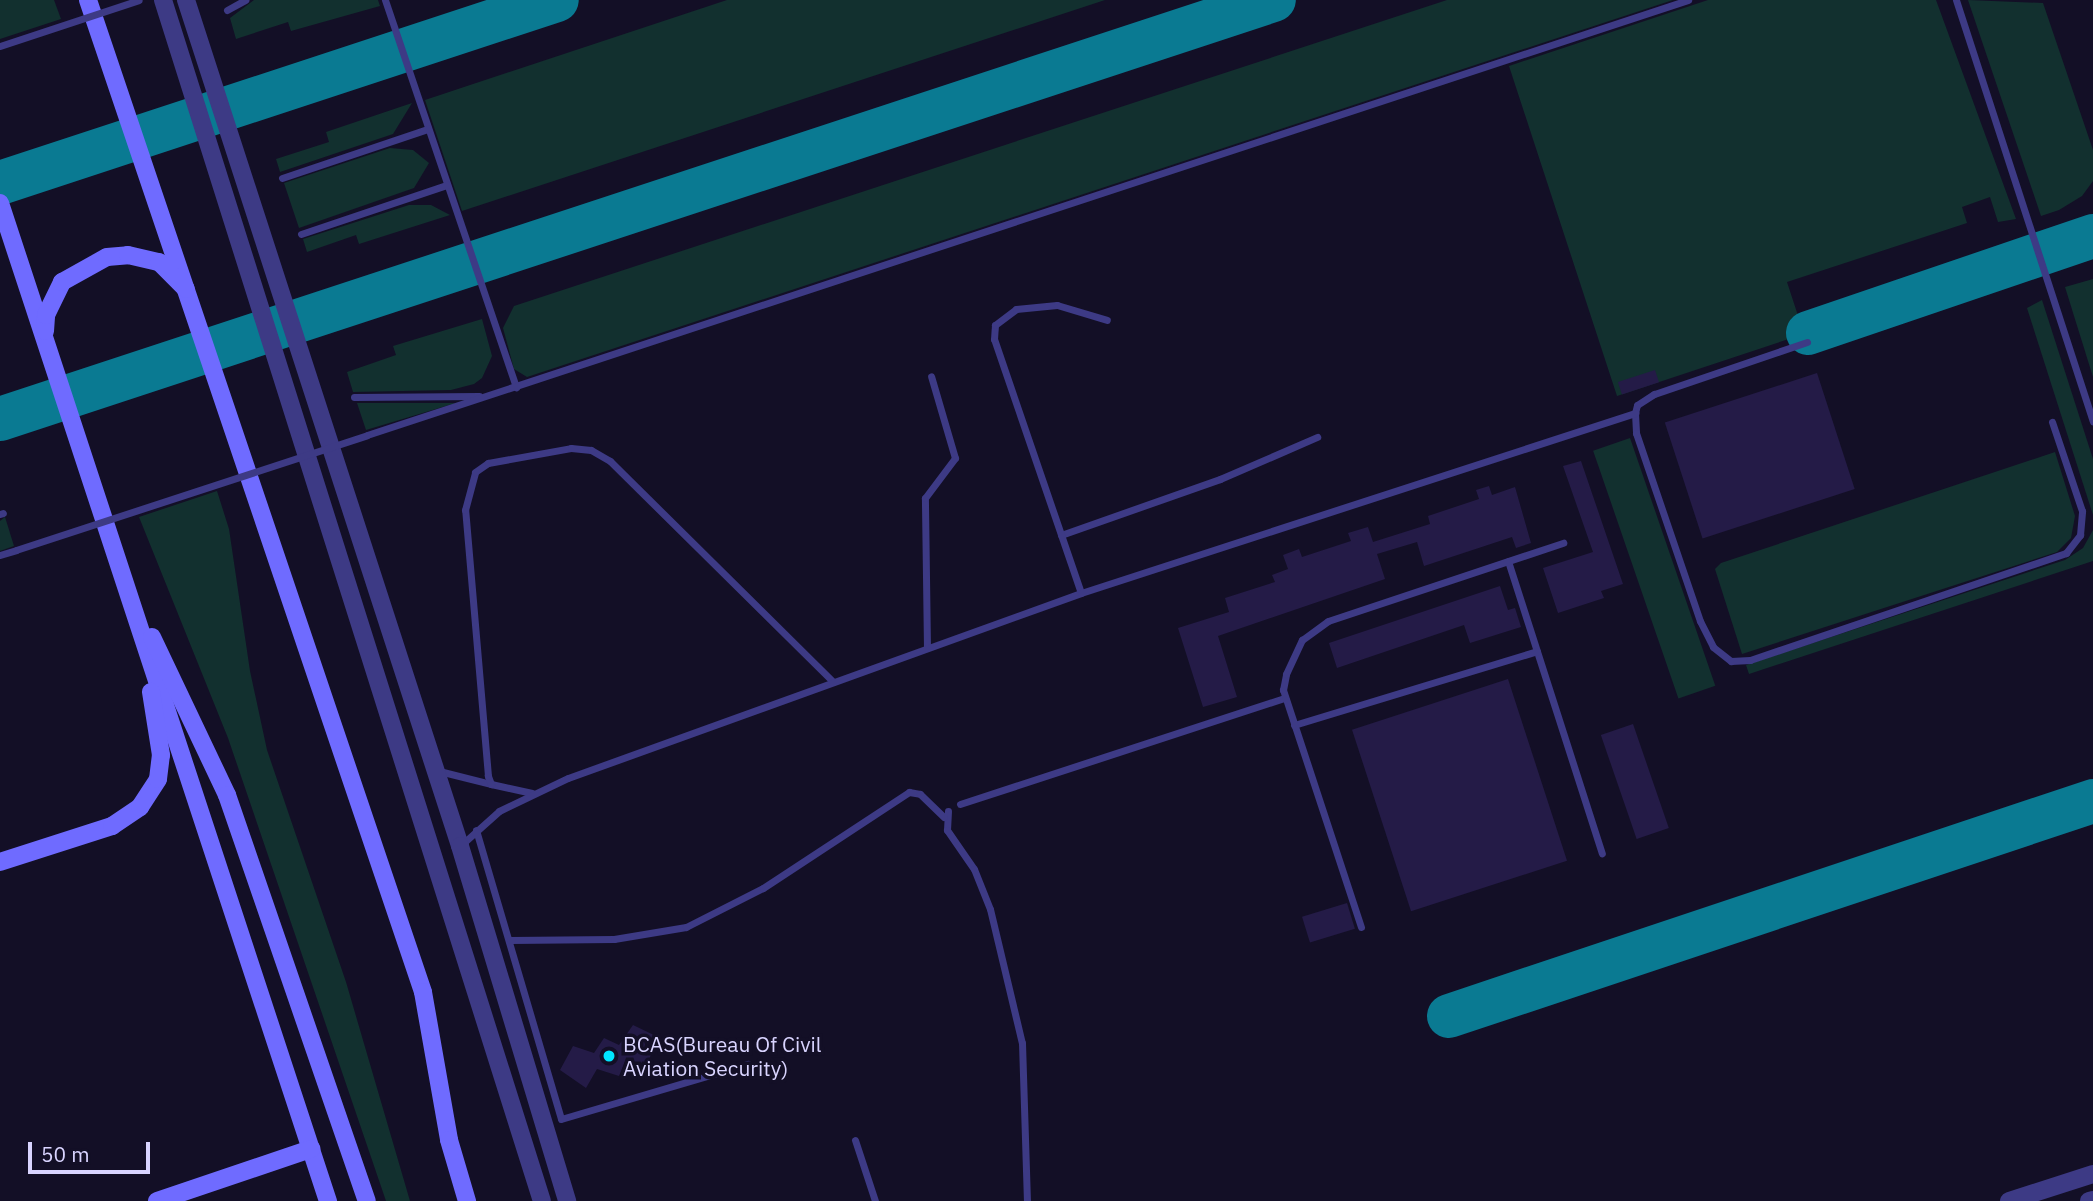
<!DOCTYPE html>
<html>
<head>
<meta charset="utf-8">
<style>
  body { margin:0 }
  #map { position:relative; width:2093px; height:1201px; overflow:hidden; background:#130f26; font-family:"IBM Plex Sans",sans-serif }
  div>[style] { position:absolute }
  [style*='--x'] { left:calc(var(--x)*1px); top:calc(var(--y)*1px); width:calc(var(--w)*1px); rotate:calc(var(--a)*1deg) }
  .green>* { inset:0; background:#12302f; transform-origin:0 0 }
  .taxiway>* { height:44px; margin:-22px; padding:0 22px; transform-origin:22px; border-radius:22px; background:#0a7a92 }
  .building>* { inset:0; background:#241b47; transform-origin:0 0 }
  .service>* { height:7px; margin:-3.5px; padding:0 3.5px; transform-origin:3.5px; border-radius:3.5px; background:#3d3a85 }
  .tertiary>* { height:18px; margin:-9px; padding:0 9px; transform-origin:9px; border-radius:9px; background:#3d3a85 }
  .secondary>* { height:18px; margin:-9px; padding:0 9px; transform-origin:9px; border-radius:9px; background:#6f6bff }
  .service-bridge>* { height:7px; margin:-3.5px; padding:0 3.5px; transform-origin:3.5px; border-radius:3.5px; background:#3d3a85 }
  .dots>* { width:19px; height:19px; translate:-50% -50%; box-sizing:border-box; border:4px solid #130f26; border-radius:50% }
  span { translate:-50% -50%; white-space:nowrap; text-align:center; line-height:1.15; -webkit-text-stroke:7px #130f26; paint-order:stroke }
  .poi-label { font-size:21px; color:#d9d4ff }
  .left { translate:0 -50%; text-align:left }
  .scale { position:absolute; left:28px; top:1142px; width:122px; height:32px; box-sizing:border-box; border:4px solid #d9d4ff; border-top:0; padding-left:9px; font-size:21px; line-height:24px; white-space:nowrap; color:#d9d4ff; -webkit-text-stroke:5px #130f26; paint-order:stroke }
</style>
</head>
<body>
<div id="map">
  <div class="green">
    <i style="clip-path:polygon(0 0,54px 0,61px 19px,0 39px)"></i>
    <i style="clip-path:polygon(254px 0,378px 0,380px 6px,291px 31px,288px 22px,236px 39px,230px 18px)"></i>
    <i style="clip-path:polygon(727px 0,1105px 0,462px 211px,425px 100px)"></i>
    <i style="clip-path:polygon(1447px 0,1673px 0,527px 377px,514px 369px,503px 328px,514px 306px)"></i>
    <i style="clip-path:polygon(1708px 0,1936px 0,2016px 219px,1998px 222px,1990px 197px,1962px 207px,1967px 223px,1787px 282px,1804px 334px,1617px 396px,1509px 66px)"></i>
    <i style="clip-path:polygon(1968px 0,2043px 3px,2093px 150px,2093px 181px,2082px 196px,2059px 210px,2041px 216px)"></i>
    <i style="clip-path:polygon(412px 103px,393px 134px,280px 172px,276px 159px,329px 142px,326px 132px)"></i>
    <i style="clip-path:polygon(390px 148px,413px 150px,429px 163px,414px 188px,299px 228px,284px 183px)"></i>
    <i style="clip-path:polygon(409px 205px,431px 205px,450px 215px,359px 244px,356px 235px,307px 252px,303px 239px)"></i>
    <i style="clip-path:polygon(2093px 279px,2093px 377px,2065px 287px)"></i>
    <i style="clip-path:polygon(2042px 300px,2093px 459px,2093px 515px,2027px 308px)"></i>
    <i style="clip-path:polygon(482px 319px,492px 356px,482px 378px,474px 384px,451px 390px,353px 392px,347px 372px,396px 355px,393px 346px)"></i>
    <i style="clip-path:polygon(357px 403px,456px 403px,366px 430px)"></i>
    <i style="left:1630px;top:438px;width:262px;height:39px;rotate:71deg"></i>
    <i style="clip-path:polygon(2055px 452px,2075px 516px,2071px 538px,2057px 552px,1742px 654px,1715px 569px,1721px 563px)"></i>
    <i style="clip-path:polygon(217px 491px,229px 529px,250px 671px,267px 750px,346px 982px,410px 1201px,386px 1201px,228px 738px,139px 517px)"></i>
    <i style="clip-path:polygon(5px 517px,14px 546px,0 551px,0 521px)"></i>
    <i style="clip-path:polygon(2093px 530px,2093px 561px,1749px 674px,1746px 665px,2065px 560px,2083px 548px)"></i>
  </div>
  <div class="taxiway">
    <i style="--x:0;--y:183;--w:586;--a:-18.19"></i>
    <i style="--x:1808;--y:333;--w:301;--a:-18.8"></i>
    <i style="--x:0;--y:419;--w:1341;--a:-18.21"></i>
    <i style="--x:1449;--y:1016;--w:679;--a:-18.46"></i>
  </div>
  <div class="building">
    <i style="left:1655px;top:370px;width:13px;height:39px;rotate:72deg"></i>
    <i style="left:1817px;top:373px;width:122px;height:160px;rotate:72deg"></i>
    <i style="clip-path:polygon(1581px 461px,1623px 584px,1601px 591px,1604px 598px,1558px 613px,1543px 568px,1593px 552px,1563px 466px)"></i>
    <i style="clip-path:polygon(1489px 486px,1492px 495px,1515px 487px,1531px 543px,1516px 548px,1512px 537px,1424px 566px,1417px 542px,1377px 554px,1385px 579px,1218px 636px,1237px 697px,1203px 707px,1178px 628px,1229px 612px,1225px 598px,1275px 582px,1272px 575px,1288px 569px,1283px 555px,1299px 549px,1302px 557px,1351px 541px,1348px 533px,1368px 527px,1373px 542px,1430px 524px,1428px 516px,1479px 499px,1476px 490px)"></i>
    <i style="clip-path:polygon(1500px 586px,1508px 610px,1515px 608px,1521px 627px,1470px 643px,1464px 625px,1337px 668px,1329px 643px)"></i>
    <i style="left:1508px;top:679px;width:191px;height:164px;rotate:72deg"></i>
    <i style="left:1633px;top:724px;width:110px;height:34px;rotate:71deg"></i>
    <i style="left:1347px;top:903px;width:27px;height:47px;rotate:73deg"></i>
    <i style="clip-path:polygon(633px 1025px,658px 1037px,646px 1067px,626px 1059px,619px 1076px,597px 1069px,586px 1088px,560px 1070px,573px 1046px,594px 1053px,604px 1038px,619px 1045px)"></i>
  </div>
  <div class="service">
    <i style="--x:385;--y:0;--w:409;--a:71.3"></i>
    <i style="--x:1956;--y:0;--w:443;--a:72"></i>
    <i style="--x:227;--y:10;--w:21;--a:-29"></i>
    <i style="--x:282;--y:178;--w:154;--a:-18.6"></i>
    <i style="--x:301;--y:234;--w:154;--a:-18.6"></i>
    <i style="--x:1807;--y:342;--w:162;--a:161.2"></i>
    <i style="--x:1654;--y:394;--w:20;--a:147"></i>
    <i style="--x:1637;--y:405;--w:8;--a:104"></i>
    <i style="--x:1635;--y:413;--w:20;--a:87"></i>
    <i style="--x:1636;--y:433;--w:199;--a:71.2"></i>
    <i style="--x:1700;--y:621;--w:29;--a:63"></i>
    <i style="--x:1713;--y:647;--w:23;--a:38"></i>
    <i style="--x:1731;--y:661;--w:19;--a:-3"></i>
    <i style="--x:1750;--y:660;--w:334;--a:-18.7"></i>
    <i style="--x:2066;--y:553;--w:23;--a:-52"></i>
    <i style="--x:2080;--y:535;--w:24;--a:-85"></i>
    <i style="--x:2082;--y:511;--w:94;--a:-108.6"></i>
    <i style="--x:354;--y:397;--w:125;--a:-0.5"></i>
    <i style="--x:367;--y:435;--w:1391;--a:-18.23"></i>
    <i style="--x:0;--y:514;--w:3;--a:-18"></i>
    <i style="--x:1061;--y:535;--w:169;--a:-19.4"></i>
    <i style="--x:1220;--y:479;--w:106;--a:-23.4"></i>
    <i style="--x:0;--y:555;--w:17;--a:-17"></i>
    <i style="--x:1508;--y:561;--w:307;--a:72.2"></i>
    <i style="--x:1081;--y:593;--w:268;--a:-108.9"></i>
    <i style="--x:994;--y:339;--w:14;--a:-86"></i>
    <i style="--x:995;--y:325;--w:26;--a:-37"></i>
    <i style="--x:1016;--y:309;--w:41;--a:-5.6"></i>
    <i style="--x:1057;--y:305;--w:52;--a:16.7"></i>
    <i style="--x:927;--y:648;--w:150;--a:-90.8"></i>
    <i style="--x:925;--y:498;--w:50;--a:-53.1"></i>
    <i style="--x:955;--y:458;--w:85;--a:-106.3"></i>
    <i style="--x:1294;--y:725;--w:254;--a:-16.9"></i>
    <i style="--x:439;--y:771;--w:54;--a:14"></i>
    <i style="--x:532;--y:793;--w:42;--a:-167.6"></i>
    <i style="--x:491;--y:784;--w:9;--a:-111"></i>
    <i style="--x:488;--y:776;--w:267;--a:-94.9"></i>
    <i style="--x:465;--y:510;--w:39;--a:-75"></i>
    <i style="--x:475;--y:472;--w:16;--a:-35"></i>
    <i style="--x:488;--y:463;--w:84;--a:-10.2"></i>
    <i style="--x:571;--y:448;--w:20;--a:6"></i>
    <i style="--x:591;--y:450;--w:22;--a:30"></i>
    <i style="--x:610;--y:461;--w:314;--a:44.7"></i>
    <i style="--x:960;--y:804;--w:342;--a:-18.1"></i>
    <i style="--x:948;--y:811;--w:19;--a:93"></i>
    <i style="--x:947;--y:830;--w:47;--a:55.3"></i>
    <i style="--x:974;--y:869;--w:43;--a:68.2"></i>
    <i style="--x:990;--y:909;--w:138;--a:76.6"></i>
    <i style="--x:1022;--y:1043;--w:158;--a:88.2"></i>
    <i style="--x:476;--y:830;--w:301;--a:73.6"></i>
    <i style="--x:561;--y:1119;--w:195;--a:-16.4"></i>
    <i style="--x:460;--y:846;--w:52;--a:-41.9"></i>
    <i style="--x:499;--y:811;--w:76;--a:-25.6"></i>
    <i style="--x:568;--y:778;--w:545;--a:-19.83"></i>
    <i style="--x:1081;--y:593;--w:583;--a:-18"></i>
    <i style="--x:1361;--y:927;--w:250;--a:-108.2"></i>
    <i style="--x:1283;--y:690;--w:16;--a:-79"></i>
    <i style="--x:1286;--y:674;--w:38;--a:-65"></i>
    <i style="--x:1302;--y:640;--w:32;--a:-36"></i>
    <i style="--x:1328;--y:621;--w:248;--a:-18.4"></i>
    <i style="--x:510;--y:940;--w:104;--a:-0.6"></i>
    <i style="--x:614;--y:939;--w:73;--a:-9.5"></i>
    <i style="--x:686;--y:927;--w:86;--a:-26.9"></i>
    <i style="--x:763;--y:888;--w:175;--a:-33.3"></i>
    <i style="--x:909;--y:792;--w:11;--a:10"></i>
    <i style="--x:920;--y:794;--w:33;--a:44"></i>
    <i style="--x:855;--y:1140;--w:64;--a:71.8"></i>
  </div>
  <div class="tertiary">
    <i style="--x:163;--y:0;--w:1259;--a:72.49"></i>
    <i style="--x:186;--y:0;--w:889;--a:72.05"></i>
    <i style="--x:460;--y:846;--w:371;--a:73.2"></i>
    <i style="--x:2009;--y:1201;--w:88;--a:-17.8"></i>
    <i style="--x:2089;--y:1201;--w:4;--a:-14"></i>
  </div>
  <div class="secondary">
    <i style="--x:88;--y:0;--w:1047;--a:71.34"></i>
    <i style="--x:423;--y:992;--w:150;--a:80"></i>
    <i style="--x:449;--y:1140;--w:64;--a:73.6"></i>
    <i style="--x:0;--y:203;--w:1051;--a:71.81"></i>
    <i style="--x:45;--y:331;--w:16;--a:-86"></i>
    <i style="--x:46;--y:315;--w:37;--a:-64"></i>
    <i style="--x:62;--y:282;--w:51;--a:-29.1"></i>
    <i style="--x:107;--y:257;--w:21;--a:-5"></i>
    <i style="--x:128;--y:255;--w:32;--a:13"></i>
    <i style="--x:159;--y:262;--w:38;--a:45"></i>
    <i style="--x:152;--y:637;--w:175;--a:64.6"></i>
    <i style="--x:227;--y:795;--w:429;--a:71"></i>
    <i style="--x:0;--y:862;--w:118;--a:-17.8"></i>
    <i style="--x:112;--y:826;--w:34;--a:-34"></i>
    <i style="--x:140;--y:807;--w:33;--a:-57"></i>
    <i style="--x:158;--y:779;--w:24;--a:-83"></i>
    <i style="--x:161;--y:755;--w:64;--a:-99"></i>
    <i style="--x:157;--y:1201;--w:163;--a:-18.7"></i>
  </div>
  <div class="service-bridge">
    <i style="--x:0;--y:46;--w:146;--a:-18.3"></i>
    <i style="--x:16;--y:550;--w:369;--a:-18.1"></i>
  </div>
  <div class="dots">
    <i style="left:609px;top:1056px;background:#00e5ff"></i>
  </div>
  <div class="poi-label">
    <span class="left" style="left:623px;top:1056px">BCAS(Bureau Of Civil<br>Aviation Security)</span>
  </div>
  <div class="scale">50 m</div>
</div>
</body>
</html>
